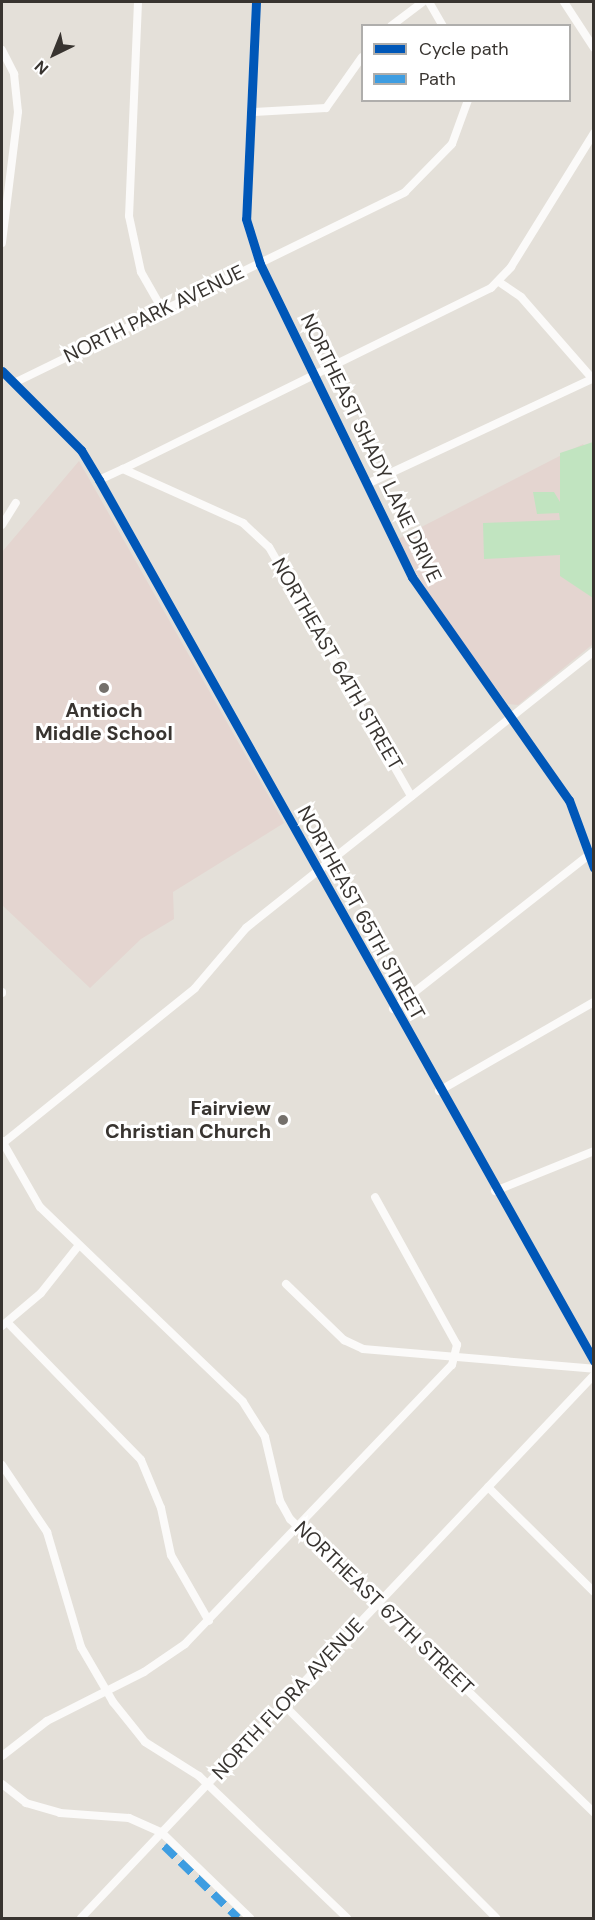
<!DOCTYPE html>
<html>
<head>
<meta charset="utf-8">
<style>
  body { margin:0 }
  #map { position:relative; width:595px; height:1920px; overflow:hidden; background:#e4e0d9; font-family:"DM Sans",sans-serif }
  div>[style] { position:absolute }
  [style*='--x'] { left:calc(var(--x)*1px); top:calc(var(--y)*1px); width:calc(var(--w)*1px); rotate:calc(var(--a)*1deg) }
  .education>* { inset:0; background:#e4d5d0 }
  .green>* { inset:0; background:#c1e4c0 }
  .minor>* { height:8px; margin:-4px; padding:0 4px; transform-origin:4px; border-radius:4px; background:#fbfaf9 }
  .quiet>* { height:8px; margin-top:-4px; transform-origin:0; background:repeating-linear-gradient(90deg,#3e9de1 0 15px,transparent 0 23px) }
  .cycleway>* { height:9px; margin:-4.5px; padding:0 4.5px; transform-origin:4.5px; border-radius:4.5px; background:#0057b8 }
  .dots>* { width:16px; height:16px; translate:-50% -50%; box-sizing:border-box; border:3px solid #fff; border-radius:50% }
  span { translate:-50% -50%; white-space:nowrap; text-align:center; line-height:1.15; -webkit-text-stroke:6px #fff; paint-order:stroke }
  .street-label { font-size:20px; color:#383430 }
  .poi-label { font-size:20px; color:#383430; font-weight:700 }
  .right { translate:-100% -50%; text-align:right }
  .frame { position:absolute; inset:0; border:3px solid #383430; pointer-events:none }
  .legend { position:absolute; left:361px; top:24px; width:210px; height:78px; box-sizing:border-box; background:#fff; border:2px solid #afaeac; margin:0; padding:8px 10px; list-style:none; font-size:18px; color:#383430 }
  .legend li { display:flex; align-items:center; gap:12px; height:30px }
  .legend b { width:30px; border:2px solid #afaeac }
  .north { position:absolute; left:24px; top:24px; width:60px; height:60px; -webkit-text-stroke:4px #fff; paint-order:stroke; rotate:223deg; font-size:16px; font-weight:700; line-height:24px; text-align:center; color:#383430 }
  .north::after { content:''; display:block; margin:auto; width:21px; height:27px; background:#383430; clip-path:polygon(50% 0,100% 100%,50% 72%,0 100%) }
</style>
</head>
<body>
<div id="map">
  <div class="education">
    <i style="clip-path:polygon(583px 444px,593px 457px,593px 644px,518px 705px,508px 704px,437px 610px,398px 539px)"></i>
    <i style="clip-path:polygon(79px 461px,284px 823px,173px 892px,174px 919px,141px 939px,90px 988px,2px 905px,2px 552px)"></i>
  </div>
  <div class="green">
    <i style="clip-path:polygon(593px 442px,593px 598px,560px 576px,560px 555px,484px 559px,483px 523px,560px 520px,559px 513px,537px 514px,533px 492px,554px 492px,560px 502px,560px 453px)"></i>
  </div>
  <div class="minor">
    <i style="--x:138;--y:2;--w:214;--a:92.4"></i>
    <i style="--x:129;--y:216;--w:57;--a:77.9"></i>
    <i style="--x:141;--y:272;--w:40;--a:60.3"></i>
    <i style="--x:256;--y:2;--w:217;--a:92.6"></i>
    <i style="--x:246;--y:219;--w:47;--a:72.7"></i>
    <i style="--x:260;--y:264;--w:348;--a:64.1"></i>
    <i style="--x:412;--y:577;--w:273;--a:54.9"></i>
    <i style="--x:569;--y:800;--w:72;--a:69.8"></i>
    <i style="--x:429;--y:2;--w:28;--a:60"></i>
    <i style="--x:564;--y:2;--w:55;--a:56.9"></i>
    <i style="--x:391;--y:26;--w:40;--a:-37"></i>
    <i style="--x:2;--y:50;--w:27;--a:63"></i>
    <i style="--x:14;--y:74;--w:38;--a:84"></i>
    <i style="--x:18;--y:112;--w:132;--a:97"></i>
    <i style="--x:252;--y:112;--w:74;--a:-3.1"></i>
    <i style="--x:326;--y:108;--w:62;--a:-54.8"></i>
    <i style="--x:499;--y:282;--w:27;--a:34"></i>
    <i style="--x:521;--y:297;--w:108;--a:48.8"></i>
    <i style="--x:2;--y:371;--w:112;--a:45"></i>
    <i style="--x:81;--y:450;--w:35;--a:59"></i>
    <i style="--x:99;--y:480;--w:1011;--a:60.67"></i>
    <i style="--x:14;--y:383;--w:435;--a:-26"></i>
    <i style="--x:405;--y:192;--w:67;--a:-45.6"></i>
    <i style="--x:452;--y:144;--w:47;--a:-70"></i>
    <i style="--x:123;--y:469;--w:410;--a:-26.2"></i>
    <i style="--x:491;--y:288;--w:29;--a:-46"></i>
    <i style="--x:511;--y:267;--w:158;--a:-58.2"></i>
    <i style="--x:99;--y:480;--w:26;--a:-25"></i>
    <i style="--x:123;--y:469;--w:132;--a:24.2"></i>
    <i style="--x:243;--y:523;--w:35;--a:43"></i>
    <i style="--x:269;--y:547;--w:287;--a:60.3"></i>
    <i style="--x:369;--y:483;--w:248;--a:-25"></i>
    <i style="--x:2;--y:525;--w:26;--a:-58"></i>
    <i style="--x:2;--y:993;--w:1;--a:-90"></i>
    <i style="--x:393;--y:1009;--w:256;--a:-38.2"></i>
    <i style="--x:439;--y:1091;--w:179;--a:-29.9"></i>
    <i style="--x:2;--y:1141;--w:76;--a:60.1"></i>
    <i style="--x:40;--y:1207;--w:281;--a:43.8"></i>
    <i style="--x:243;--y:1402;--w:41;--a:57.8"></i>
    <i style="--x:265;--y:1437;--w:66;--a:76.8"></i>
    <i style="--x:280;--y:1501;--w:21;--a:61"></i>
    <i style="--x:290;--y:1519;--w:423;--a:44"></i>
    <i style="--x:2;--y:1144;--w:248;--a:-38.9"></i>
    <i style="--x:195;--y:988;--w:79;--a:-49.6"></i>
    <i style="--x:246;--y:928;--w:445;--a:-38.5"></i>
    <i style="--x:495;--y:1191;--w:107;--a:-22"></i>
    <i style="--x:286;--y:1284;--w:81;--a:44"></i>
    <i style="--x:344;--y:1340;--w:21;--a:25"></i>
    <i style="--x:363;--y:1349;--w:232;--a:4.9"></i>
    <i style="--x:7;--y:1322;--w:192;--a:45.8"></i>
    <i style="--x:141;--y:1460;--w:52;--a:67.4"></i>
    <i style="--x:161;--y:1508;--w:48;--a:78"></i>
    <i style="--x:171;--y:1555;--w:76;--a:60.1"></i>
    <i style="--x:2;--y:1326;--w:51;--a:-40.2"></i>
    <i style="--x:41;--y:1293;--w:61;--a:-51.6"></i>
    <i style="--x:2;--y:1465;--w:81;--a:56.1"></i>
    <i style="--x:47;--y:1532;--w:120;--a:73.5"></i>
    <i style="--x:81;--y:1647;--w:64;--a:59.8"></i>
    <i style="--x:113;--y:1702;--w:51;--a:51.3"></i>
    <i style="--x:145;--y:1742;--w:64;--a:32.2"></i>
    <i style="--x:199;--y:1776;--w:205;--a:43.8"></i>
    <i style="--x:488;--y:1487;--w:149;--a:44.7"></i>
    <i style="--x:283;--y:1704;--w:302;--a:45.1"></i>
    <i style="--x:2;--y:1756;--w:57;--a:-37.9"></i>
    <i style="--x:47;--y:1721;--w:109;--a:-26.8"></i>
    <i style="--x:144;--y:1672;--w:50;--a:-34.3"></i>
    <i style="--x:185;--y:1644;--w:386;--a:-46.3"></i>
    <i style="--x:452;--y:1365;--w:21;--a:-76"></i>
    <i style="--x:457;--y:1345;--w:169;--a:-119"></i>
    <i style="--x:2;--y:1784;--w:31;--a:38"></i>
    <i style="--x:26;--y:1803;--w:35;--a:16"></i>
    <i style="--x:60;--y:1813;--w:69;--a:4.1"></i>
    <i style="--x:129;--y:1818;--w:35;--a:24"></i>
    <i style="--x:161;--y:1832;--w:124;--a:44"></i>
    <i style="--x:81;--y:1918;--w:747;--a:-46.63"></i>
  </div>
  <div class="quiet">
    <i style="--x:164;--y:1846;--w:103;--a:44.2"></i>
  </div>
  <div class="cycleway">
    <i style="--x:256;--y:2;--w:217;--a:92.6"></i>
    <i style="--x:246;--y:219;--w:47;--a:72.7"></i>
    <i style="--x:260;--y:264;--w:348;--a:64.1"></i>
    <i style="--x:412;--y:577;--w:273;--a:54.9"></i>
    <i style="--x:569;--y:800;--w:72;--a:69.8"></i>
    <i style="--x:2;--y:371;--w:112;--a:45"></i>
    <i style="--x:81;--y:450;--w:35;--a:59"></i>
    <i style="--x:99;--y:480;--w:1011;--a:60.67"></i>
  </div>
  <div class="dots">
    <i style="left:104px;top:688px;background:#74706b"></i>
    <i style="left:283px;top:1120px;background:#74706b"></i>
  </div>
  <div class="street-label">
    <span style="left:154px;top:314px;rotate:-26deg">NORTH PARK AVENUE</span>
    <span style="left:371px;top:448px;rotate:64deg">NORTHEAST SHADY LANE DRIVE</span>
    <span style="left:337px;top:664px;rotate:60deg">NORTHEAST 64TH STREET</span>
    <span style="left:361px;top:913px;rotate:61deg">NORTHEAST 65TH STREET</span>
    <span style="left:384px;top:1608px;rotate:44deg">NORTHEAST 67TH STREET</span>
    <span style="left:288px;top:1699px;rotate:-47deg">NORTH FLORA AVENUE</span>
  </div>
  <div class="poi-label">
    <span style="left:104px;top:722px">Antioch<br>Middle School</span>
    <span class="right" style="left:271px;top:1120px">Fairview<br>Christian Church</span>
  </div>
  <div class="frame"></div>
  <ul class="legend">
  <li><b style="height:8px;background:#0057b8"></b>Cycle path</li>
  <li><b style="height:8px;background:#3e9de1"></b>Path</li>
  </ul>
  <div class="north">N</div>
</div>
</body>
</html>
